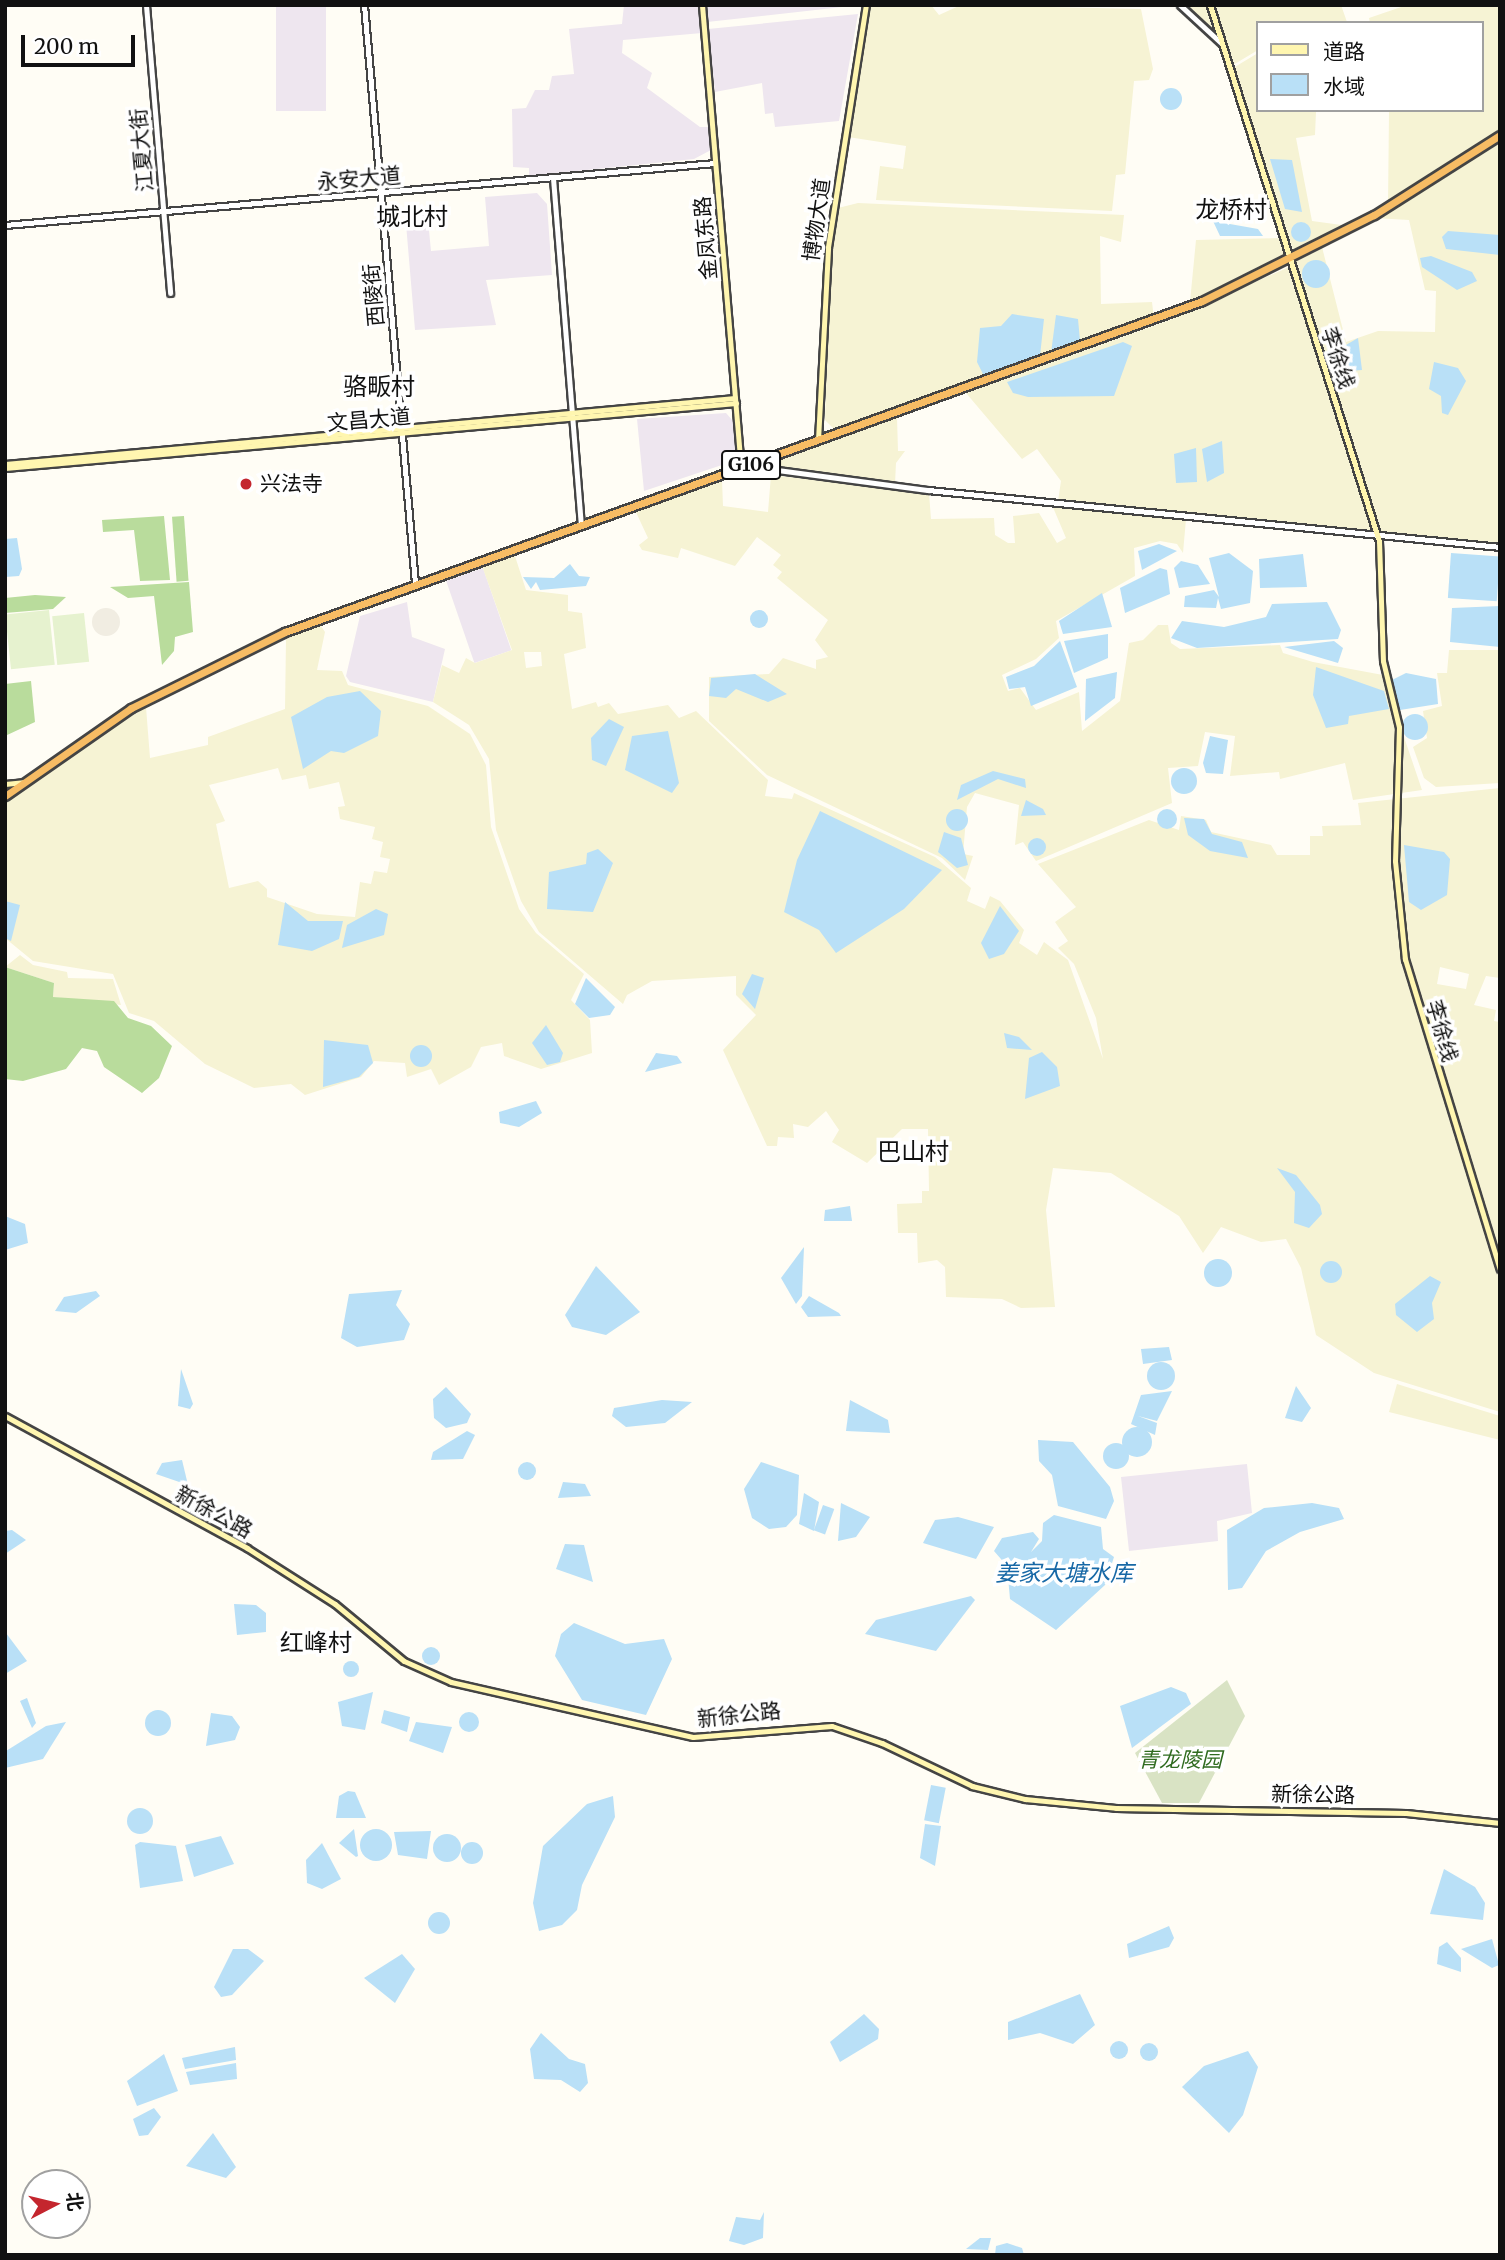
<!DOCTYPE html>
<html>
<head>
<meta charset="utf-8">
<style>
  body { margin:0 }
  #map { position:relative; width:1505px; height:2260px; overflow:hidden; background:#fffdf5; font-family:Merriweather,"Noto Sans SC",serif }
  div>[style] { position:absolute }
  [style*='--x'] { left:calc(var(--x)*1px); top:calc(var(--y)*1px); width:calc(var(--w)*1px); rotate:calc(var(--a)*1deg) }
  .industrial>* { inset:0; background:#eee6ef; transform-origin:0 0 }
  .farmland>* { inset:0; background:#f6f3d4 }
  .forest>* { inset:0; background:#b9dc9c; transform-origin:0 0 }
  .cemetery>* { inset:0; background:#d9e3c4 }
  .pitch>* { inset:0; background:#e6f2cf; transform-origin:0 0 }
  .plaza>* { inset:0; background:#f1ede2 }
  .round { border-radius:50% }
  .water>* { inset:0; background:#b9e0f7; transform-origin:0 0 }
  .roads { filter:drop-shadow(2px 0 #444) drop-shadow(-2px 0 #444) drop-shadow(0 2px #444) drop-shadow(0 -2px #444) }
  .tertiary>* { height:5px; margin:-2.5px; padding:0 2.5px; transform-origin:2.5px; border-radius:2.5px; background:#fff }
  .secondary>* { height:5px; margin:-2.5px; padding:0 2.5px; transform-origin:2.5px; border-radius:2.5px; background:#fff6b0 }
  .trunk>* { height:7px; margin:-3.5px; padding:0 3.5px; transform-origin:3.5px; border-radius:3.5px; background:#f7bc64 }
  .dots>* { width:19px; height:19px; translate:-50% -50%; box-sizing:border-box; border:4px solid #fff; border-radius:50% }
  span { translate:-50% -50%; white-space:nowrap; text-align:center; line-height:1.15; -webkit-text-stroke:7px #fff; paint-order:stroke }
  .shield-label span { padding:2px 5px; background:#fff; border:2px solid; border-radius:5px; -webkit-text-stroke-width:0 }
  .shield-label { font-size:19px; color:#111; font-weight:700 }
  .street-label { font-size:21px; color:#111 }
  .poi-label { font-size:21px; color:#111 }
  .left { translate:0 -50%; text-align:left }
  .park-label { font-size:21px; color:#2f6b1f; font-style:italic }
  .water-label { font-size:23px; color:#1768a6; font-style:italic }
  .quarter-label { font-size:24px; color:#111 }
  .frame { position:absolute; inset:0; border:7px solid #111; pointer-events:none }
  .legend { position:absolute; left:1256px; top:21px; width:228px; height:91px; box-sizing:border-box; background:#fff; border:2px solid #a0a0a0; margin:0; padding:9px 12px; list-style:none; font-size:21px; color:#111 }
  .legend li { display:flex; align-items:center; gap:14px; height:35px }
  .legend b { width:35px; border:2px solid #a0a0a0 }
  .north { position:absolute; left:21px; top:2169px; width:70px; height:70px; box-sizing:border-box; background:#fff; border:2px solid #a0a0a0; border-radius:50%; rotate:83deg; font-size:19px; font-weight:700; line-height:28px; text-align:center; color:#111 }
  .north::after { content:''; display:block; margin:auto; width:24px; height:32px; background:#c4262e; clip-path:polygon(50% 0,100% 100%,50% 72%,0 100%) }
  .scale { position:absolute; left:21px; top:35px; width:114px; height:32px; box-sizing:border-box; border:4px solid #111; border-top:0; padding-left:9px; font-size:21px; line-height:24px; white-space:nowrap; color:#111; -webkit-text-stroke:5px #fff; paint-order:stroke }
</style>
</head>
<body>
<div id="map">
  <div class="industrial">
    <i style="left:276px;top:5px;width:50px;height:106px"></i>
    <i style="clip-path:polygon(624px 5px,699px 5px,702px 33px,623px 40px,622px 53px,652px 73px,647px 88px,700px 127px,709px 127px,711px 150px,694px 159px,529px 176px,529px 168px,513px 167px,512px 109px,526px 108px,535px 90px,549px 90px,552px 76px,574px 74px,569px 29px,622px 24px)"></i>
    <i style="clip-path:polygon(705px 5px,860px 5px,707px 22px)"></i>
    <i style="clip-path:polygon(858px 14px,839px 121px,775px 127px,773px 113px,765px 114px,762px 83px,715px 92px,708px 29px)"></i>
    <i style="clip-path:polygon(537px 193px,547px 204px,552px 275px,486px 280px,496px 325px,415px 330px,405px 212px,427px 210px,431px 251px,489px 246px,485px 197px)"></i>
    <i style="clip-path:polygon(726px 413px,733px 421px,737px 460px,644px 491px,637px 419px)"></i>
    <i style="left:483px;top:568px;width:87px;height:39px;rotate:71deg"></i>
    <i style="clip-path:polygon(407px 602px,412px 637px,445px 649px,433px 702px,350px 682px,346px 676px,360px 616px)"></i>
    <i style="clip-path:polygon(1247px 1464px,1252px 1513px,1217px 1521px,1218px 1541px,1129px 1551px,1121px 1477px)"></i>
  </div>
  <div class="farmland">
    <i style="clip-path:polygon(869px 5px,931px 5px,939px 15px,961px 5px,1141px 9px,1153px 69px,1149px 80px,1134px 81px,1125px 174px,1116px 175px,1112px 211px,876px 200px,880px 166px,903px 169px,906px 146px,848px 137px)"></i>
    <i style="clip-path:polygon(1184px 5px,1341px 5px,1347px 22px,1258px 23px,1258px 50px,1233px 65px,1223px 39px)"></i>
    <i style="clip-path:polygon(1407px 5px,1500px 5px,1500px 130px,1388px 204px,1389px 112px,1316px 112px,1315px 135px,1296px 138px,1312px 221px,1349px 226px,1294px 253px,1233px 68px,1258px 53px,1258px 110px,1482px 110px,1482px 23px,1370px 23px,1369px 18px)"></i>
    <i style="clip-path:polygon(1500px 140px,1500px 545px,1380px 534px,1296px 261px,1322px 247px,1346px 342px,1378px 331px,1435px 332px,1436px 291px,1425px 290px,1409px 220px,1374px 218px)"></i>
    <i style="clip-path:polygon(858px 203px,1124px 215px,1121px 242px,1100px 236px,1101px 304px,1152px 302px,1154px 319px,834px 429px,825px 420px,831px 246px,838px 208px)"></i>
    <i style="clip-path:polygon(1282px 238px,1285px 260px,1190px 302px,1196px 240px)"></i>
    <i style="clip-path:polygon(1289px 267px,1372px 533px,1058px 501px,1061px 481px,1037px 449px,1022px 459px,966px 393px,1170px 320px)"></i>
    <i style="clip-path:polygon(897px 417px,898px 451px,905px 451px,896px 463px,895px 484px,757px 465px)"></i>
    <i style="clip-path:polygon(771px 475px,929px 493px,931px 519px,994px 518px,995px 535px,1008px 543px,1015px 543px,1013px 516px,1039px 513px,1057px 543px,1066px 538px,1052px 505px,1186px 519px,1183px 553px,1177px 544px,1160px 541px,1134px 548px,1135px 576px,1056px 621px,1059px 638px,1036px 659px,1002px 675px,1008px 691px,1020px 688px,1036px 710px,1079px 692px,1082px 731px,1120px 701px,1129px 643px,1143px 640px,1158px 625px,1168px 625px,1171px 643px,1180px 649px,1280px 645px,1283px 653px,1313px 662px,1383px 675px,1422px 790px,1353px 800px,1345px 763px,1280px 779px,1279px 772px,1230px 776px,1235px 736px,1205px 732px,1198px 766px,1168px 768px,1172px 803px,1036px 861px,1023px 842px,1015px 845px,1019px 805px,975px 793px,967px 807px,963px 854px,973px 856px,965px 880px,942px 858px,767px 775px,709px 721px,709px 677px,769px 674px,783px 658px,816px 669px,816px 660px,828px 657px,815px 640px,828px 620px,777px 578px,782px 572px,773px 565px,781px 555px,757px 537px,735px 566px,681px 548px,678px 558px,642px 550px,639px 545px,648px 538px,634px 508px,722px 480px,723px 506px,768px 512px)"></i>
    <i style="clip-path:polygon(evenodd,514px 553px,526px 590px,568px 595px,568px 611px,582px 613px,586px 648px,564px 654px,572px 709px,596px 702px,598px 707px,609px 703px,618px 714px,668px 705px,679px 718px,696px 711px,768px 780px,765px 796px,792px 799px,794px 793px,935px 857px,971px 888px,967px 901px,985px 909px,990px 896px,1000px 901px,1024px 930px,1019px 943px,1037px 955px,1044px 942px,1068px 960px,1103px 1059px,1096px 1018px,1074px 964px,1058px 948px,1068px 941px,1055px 922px,1076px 907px,1038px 864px,1149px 820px,1179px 830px,1181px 816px,1206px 820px,1211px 832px,1271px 845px,1277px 855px,1310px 855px,1310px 836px,1323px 836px,1322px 826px,1361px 825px,1358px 803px,1500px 788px,1500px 978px,1486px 976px,1474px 1005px,1496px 1010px,1494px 1021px,1500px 1022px,1500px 1412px,1374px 1373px,1316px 1335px,1301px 1268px,1286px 1239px,1261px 1242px,1221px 1227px,1203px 1253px,1179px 1216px,1111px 1173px,1053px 1168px,1046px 1210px,1055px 1307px,1021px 1308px,1002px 1299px,946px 1297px,945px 1267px,937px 1260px,918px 1263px,917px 1233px,898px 1233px,897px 1204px,922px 1203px,922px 1191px,929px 1191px,928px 1129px,902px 1129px,867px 1163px,832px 1142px,839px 1130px,826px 1111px,808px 1127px,793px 1124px,794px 1138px,778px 1137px,777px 1146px,767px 1146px,723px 1050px,756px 1015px,736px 995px,736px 976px,652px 981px,627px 995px,623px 1004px,539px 932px,521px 901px,496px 830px,489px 759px,469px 725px,433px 702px,442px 665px,459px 673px,466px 658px,475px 663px,512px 650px,481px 563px,514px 553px,524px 652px,541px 652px,542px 666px,526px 668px,524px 652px,514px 553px,1440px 967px,1469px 974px,1466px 989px,1437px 984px,1440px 967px)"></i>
    <i style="clip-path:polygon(evenodd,319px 623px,325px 632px,317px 670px,342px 671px,348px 685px,428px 706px,470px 734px,486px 765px,491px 827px,519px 909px,536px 933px,584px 974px,571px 1000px,590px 1020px,592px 1053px,541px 1069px,504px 1056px,502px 1043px,481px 1047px,471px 1067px,439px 1085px,431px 1069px,407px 1077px,405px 1063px,374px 1061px,361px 1077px,305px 1095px,291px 1084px,254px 1088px,205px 1064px,154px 1021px,129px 1013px,113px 974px,33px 961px,5px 938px,5px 802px,67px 754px,146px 707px,150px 758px,208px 745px,208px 737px,285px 709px,286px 639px,319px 623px,278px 768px,282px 780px,306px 775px,309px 789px,339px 782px,345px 806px,338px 807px,340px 819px,375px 827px,372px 839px,383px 842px,380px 857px,390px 859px,387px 873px,374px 871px,371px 884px,360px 882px,355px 917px,317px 914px,267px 897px,267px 889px,258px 881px,229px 888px,216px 824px,225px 821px,209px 785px,278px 768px)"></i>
    <i style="clip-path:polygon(1449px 650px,1500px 650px,1500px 783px,1436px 787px,1424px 778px,1413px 747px,1427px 738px,1423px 711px,1442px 706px,1437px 673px,1447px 673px)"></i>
    <i style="clip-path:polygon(20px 955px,33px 965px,67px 972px,68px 978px,113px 979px,121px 1005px,53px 997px,54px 983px,5px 967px)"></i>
    <i style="clip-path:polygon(1397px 1384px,1500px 1416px,1500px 1440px,1389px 1412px)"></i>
  </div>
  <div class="forest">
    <i style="clip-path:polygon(164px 516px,170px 580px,140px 581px,134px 530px,103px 532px,102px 520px)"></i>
    <i style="left:184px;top:516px;width:65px;height:12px;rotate:86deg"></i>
    <i style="clip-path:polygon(189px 582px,193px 632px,175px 637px,174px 651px,162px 665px,154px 596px,128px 598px,110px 587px)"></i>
    <i style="clip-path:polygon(35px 595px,66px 597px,53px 609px,5px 613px,5px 598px)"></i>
    <i style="clip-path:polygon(31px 681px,35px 722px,5px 736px,5px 684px)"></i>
    <i style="clip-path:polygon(5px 967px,54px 983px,53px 997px,114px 1001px,128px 1018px,151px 1026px,172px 1046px,159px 1078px,142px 1093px,104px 1067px,97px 1051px,82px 1048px,66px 1069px,23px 1081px,5px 1079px)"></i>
  </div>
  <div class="cemetery">
    <i style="clip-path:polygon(1227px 1680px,1245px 1716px,1199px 1803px,1162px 1803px,1135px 1753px)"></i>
  </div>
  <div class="pitch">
    <i style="left:49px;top:610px;width:55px;height:44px;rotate:84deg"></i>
    <i style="left:84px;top:613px;width:49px;height:32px;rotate:84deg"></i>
  </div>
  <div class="plaza">
    <i class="round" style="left:92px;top:608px;width:28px;height:28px"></i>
  </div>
  <div class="water">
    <i class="round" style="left:1160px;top:88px;width:22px;height:22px"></i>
    <i style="clip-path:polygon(1270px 159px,1292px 160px,1302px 212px,1285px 209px)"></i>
    <i style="clip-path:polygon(1213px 221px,1258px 229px,1263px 236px,1220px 236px)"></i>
    <i class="round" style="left:1291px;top:222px;width:20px;height:20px"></i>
    <i style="clip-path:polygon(1448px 231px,1500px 235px,1500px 255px,1446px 249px,1442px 237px)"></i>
    <i style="clip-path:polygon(1431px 256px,1472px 272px,1477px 281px,1457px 290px,1422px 267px,1420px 258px)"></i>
    <i class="round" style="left:1302px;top:260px;width:28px;height:28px"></i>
    <i style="clip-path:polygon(1012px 314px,1044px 319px,1040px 356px,984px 376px,977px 362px,980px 328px,1001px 326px)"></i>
    <i style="clip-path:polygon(1056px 315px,1078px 319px,1080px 341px,1051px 353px)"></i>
    <i style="clip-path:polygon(1358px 338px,1362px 370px,1337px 372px,1332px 353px)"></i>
    <i style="clip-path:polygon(1123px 342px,1132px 346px,1114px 396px,1028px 397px,1013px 393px,1007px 382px)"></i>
    <i style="clip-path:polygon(1434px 362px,1458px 368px,1466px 381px,1448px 415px,1442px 413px,1441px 396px,1429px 389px)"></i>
    <i style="clip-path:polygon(1222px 441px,1224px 473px,1207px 482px,1202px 449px)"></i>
    <i style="clip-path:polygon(1196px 448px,1197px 482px,1176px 483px,1174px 454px)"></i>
    <i style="clip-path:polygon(17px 538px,22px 569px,19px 576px,5px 577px,5px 539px)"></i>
    <i style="clip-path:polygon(1159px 544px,1177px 551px,1142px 570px,1138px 551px)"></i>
    <i style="clip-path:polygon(1229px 553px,1253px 571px,1250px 603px,1221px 609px,1218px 598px,1216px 608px,1184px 607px,1185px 596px,1214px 590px,1219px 597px,1209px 558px)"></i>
    <i style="left:1451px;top:553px;width:49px;height:45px;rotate:4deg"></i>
    <i style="clip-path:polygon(1303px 554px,1307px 587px,1260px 588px,1259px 559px)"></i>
    <i style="clip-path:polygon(1181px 561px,1198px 565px,1210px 584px,1179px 588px,1174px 568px)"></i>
    <i style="clip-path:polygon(570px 564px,579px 576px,590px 577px,586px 586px,540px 590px,536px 582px,531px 589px,523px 577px,554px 578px)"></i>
    <i style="clip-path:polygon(1160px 568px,1167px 570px,1170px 594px,1125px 613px,1120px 588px)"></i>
    <i style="clip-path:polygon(1102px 593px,1112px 627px,1063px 634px,1059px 621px)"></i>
    <i style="clip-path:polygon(1327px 602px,1341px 630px,1338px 639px,1197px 648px,1171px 638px,1182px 621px,1224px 627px,1266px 617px,1272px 604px)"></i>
    <i style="clip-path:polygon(1500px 606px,1500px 647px,1450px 642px,1452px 608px)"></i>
    <i class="round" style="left:750px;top:610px;width:18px;height:18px"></i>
    <i style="clip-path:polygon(1108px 634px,1108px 658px,1074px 673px,1064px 641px)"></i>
    <i style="clip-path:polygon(1060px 641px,1077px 687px,1031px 706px,1025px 687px,1009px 689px,1006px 677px,1034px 666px)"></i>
    <i style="clip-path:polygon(1334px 641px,1343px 648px,1338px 663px,1284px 647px)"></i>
    <i style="clip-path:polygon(1316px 667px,1384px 691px,1389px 709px,1349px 716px,1348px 724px,1326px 728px,1313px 695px)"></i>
    <i style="clip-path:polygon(1117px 672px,1115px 698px,1085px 721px,1086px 679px)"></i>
    <i style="clip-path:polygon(1406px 673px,1436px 679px,1438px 704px,1400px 710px,1390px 681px)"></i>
    <i style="clip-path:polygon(755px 674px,787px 694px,768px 702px,736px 689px,726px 698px,709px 696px,711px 678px)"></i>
    <i style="clip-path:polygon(360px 691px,381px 711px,378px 736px,344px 753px,331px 751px,303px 769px,291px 717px,327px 697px)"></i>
    <i class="round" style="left:1402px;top:714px;width:26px;height:26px"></i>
    <i style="clip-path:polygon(609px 719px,624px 727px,606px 766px,592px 760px,591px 738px)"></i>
    <i style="clip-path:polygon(668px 731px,679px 783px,672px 793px,625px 770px,632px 736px)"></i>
    <i style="clip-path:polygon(1210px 736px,1228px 740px,1223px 774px,1206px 773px,1203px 763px)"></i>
    <i class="round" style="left:1171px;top:768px;width:26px;height:26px"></i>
    <i style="clip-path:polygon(993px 771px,1025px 779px,1026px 788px,998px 779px,957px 800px,961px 785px)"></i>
    <i style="clip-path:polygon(1026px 800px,1043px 809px,1046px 815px,1021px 816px)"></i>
    <i class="round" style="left:1157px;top:809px;width:20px;height:20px"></i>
    <i class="round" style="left:946px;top:809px;width:22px;height:22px"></i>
    <i style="clip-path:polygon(820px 811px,942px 870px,904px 909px,836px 953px,819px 930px,784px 912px,797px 860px)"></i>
    <i style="clip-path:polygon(1184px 818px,1204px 819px,1212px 834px,1242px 842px,1248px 858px,1210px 851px,1188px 835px)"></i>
    <i style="clip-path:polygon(944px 832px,961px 838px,968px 865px,957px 868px,938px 852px)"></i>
    <i class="round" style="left:1028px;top:838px;width:18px;height:18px"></i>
    <i style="clip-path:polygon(1404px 845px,1444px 852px,1450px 859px,1447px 895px,1421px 910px,1409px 902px)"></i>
    <i style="clip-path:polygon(598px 849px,613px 863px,593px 912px,547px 909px,549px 872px,586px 864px,587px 853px)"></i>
    <i style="clip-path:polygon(5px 901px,20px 905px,11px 941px,5px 938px)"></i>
    <i style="clip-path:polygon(285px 902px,308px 921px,343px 921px,339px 939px,312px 951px,278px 945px)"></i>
    <i style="clip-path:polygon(1000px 906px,1019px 931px,1004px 954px,989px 959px,981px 943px)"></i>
    <i style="clip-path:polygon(376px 909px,388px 914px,384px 935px,342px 948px,347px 925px)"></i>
    <i style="clip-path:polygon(752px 974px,764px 978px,755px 1009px,742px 994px)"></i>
    <i style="clip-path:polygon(586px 978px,615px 1007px,610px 1015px,589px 1018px,575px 1004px)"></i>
    <i style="clip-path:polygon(546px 1025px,563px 1053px,560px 1062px,547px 1065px,532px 1043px)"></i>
    <i style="clip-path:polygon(1004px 1033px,1019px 1037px,1032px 1050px,1007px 1048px)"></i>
    <i style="clip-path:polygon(324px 1040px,368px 1045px,373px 1063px,359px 1077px,323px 1087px)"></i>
    <i class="round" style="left:410px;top:1045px;width:22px;height:22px"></i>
    <i style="clip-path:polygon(1042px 1052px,1057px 1067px,1060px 1086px,1025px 1099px,1029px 1058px)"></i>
    <i style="clip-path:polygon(656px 1053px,677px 1056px,682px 1063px,645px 1072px)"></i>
    <i style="clip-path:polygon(536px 1101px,542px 1113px,519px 1127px,500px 1123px,499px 1112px)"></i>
    <i style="clip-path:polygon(1277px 1168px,1296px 1175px,1320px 1205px,1322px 1214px,1309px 1228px,1294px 1223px,1295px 1192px)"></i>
    <i style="clip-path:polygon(850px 1206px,852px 1221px,824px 1221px,825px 1210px)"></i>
    <i style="clip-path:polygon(5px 1216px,25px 1224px,28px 1243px,5px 1250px)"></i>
    <i style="clip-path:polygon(804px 1247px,802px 1296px,796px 1304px,781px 1278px)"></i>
    <i class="round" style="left:1204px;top:1259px;width:28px;height:28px"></i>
    <i class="round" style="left:1320px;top:1261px;width:22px;height:22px"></i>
    <i style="clip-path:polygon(596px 1266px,640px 1312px,606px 1335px,572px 1327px,565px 1315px)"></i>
    <i style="clip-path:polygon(1430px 1276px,1441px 1282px,1432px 1303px,1434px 1319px,1417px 1332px,1396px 1315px,1395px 1304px)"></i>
    <i style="clip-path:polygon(402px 1290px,396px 1305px,410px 1324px,404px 1340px,357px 1347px,341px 1338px,349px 1294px)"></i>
    <i style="clip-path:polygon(96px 1291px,100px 1296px,76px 1313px,55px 1311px,64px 1297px)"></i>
    <i style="clip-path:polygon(809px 1296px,839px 1313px,841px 1316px,808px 1317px,801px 1307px)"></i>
    <i style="clip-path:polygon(1169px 1347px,1172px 1360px,1143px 1364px,1141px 1349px)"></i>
    <i class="round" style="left:1147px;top:1362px;width:28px;height:28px"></i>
    <i style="clip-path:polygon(181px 1369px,193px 1404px,190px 1409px,178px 1406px)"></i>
    <i style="clip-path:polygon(1296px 1386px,1311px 1408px,1302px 1422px,1285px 1418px)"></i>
    <i style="clip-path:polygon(446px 1387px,471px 1414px,467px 1423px,446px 1428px,434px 1418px,433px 1399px)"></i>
    <i style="clip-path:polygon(1172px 1391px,1157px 1421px,1138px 1416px,1157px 1423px,1155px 1435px,1131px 1424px,1141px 1395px)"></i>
    <i style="clip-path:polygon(662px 1400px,692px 1402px,665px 1423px,626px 1427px,612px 1416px,614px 1408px)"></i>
    <i style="clip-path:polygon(850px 1400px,888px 1420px,890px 1433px,846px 1431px)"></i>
    <i class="round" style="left:1122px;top:1427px;width:30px;height:30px"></i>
    <i style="clip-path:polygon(467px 1431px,475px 1435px,463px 1459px,431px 1460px,433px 1452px)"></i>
    <i style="clip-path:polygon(1038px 1440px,1073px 1442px,1110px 1487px,1114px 1501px,1106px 1519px,1058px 1506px,1052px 1475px,1039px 1461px)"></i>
    <i class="round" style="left:1103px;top:1443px;width:26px;height:26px"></i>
    <i style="clip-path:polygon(182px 1460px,188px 1485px,156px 1474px,162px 1463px)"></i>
    <i class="round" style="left:518px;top:1462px;width:18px;height:18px"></i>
    <i style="clip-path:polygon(761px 1462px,799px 1475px,797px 1515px,786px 1527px,769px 1529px,752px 1518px,744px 1489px)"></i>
    <i style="clip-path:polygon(563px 1482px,585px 1484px,591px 1496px,558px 1498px)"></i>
    <i style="clip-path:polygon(804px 1493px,819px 1502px,814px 1531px,799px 1524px)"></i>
    <i style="clip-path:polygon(841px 1503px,870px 1517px,856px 1537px,838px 1541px)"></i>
    <i style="clip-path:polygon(1312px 1503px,1339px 1508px,1344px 1519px,1300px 1532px,1266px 1551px,1242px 1588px,1228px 1590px,1227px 1530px,1264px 1508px)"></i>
    <i style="left:823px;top:1505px;width:12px;height:27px;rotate:20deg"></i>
    <i style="clip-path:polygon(1054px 1515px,1101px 1527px,1103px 1549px,1114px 1557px,1105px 1585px,1056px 1630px,1010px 1599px,1007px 1566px,994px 1551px,1002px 1538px,1033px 1532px,1039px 1539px,1031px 1552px,1042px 1541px,1043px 1523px)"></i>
    <i style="clip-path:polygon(958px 1517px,994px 1527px,976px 1559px,923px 1543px,935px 1520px)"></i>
    <i style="clip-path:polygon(12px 1530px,26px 1540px,5px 1554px,5px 1531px)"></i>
    <i style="clip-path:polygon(565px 1544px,584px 1545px,593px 1582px,556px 1569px)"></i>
    <i style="clip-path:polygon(971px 1596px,975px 1600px,936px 1651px,865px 1634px,876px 1620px)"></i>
    <i style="clip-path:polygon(234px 1604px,256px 1605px,266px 1613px,266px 1632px,237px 1635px)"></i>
    <i style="clip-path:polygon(5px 1611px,6px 1633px,27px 1661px,5px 1674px)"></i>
    <i style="clip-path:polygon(574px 1623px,625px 1644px,664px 1639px,672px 1659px,646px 1715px,582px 1700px,555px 1656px,561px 1634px)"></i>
    <i class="round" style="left:422px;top:1647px;width:18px;height:18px"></i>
    <i class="round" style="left:343px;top:1661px;width:16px;height:16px"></i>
    <i style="clip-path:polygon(1171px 1687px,1186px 1693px,1191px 1704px,1132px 1748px,1120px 1706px)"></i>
    <i style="clip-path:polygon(373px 1692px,365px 1730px,342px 1726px,338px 1702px)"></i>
    <i style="clip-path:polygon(27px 1698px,36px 1723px,32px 1728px,20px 1701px)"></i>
    <i style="clip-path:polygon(384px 1710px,410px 1717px,407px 1732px,381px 1723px)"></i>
    <i class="round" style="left:145px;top:1710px;width:26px;height:26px"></i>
    <i class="round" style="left:459px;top:1712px;width:20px;height:20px"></i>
    <i style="clip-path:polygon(211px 1713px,232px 1716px,240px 1727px,235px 1740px,206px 1746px)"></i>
    <i style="clip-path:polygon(66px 1722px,43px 1759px,5px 1768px,6px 1751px,46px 1726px)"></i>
    <i style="clip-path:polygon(416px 1722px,452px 1727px,443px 1753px,409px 1741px)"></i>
    <i style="left:931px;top:1785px;width:15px;height:36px;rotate:11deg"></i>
    <i style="clip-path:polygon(348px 1791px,355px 1792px,366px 1818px,336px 1818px,339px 1796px)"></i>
    <i style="clip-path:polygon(613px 1796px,615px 1817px,582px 1885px,577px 1910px,562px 1925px,539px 1931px,533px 1903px,543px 1846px,587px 1804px)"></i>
    <i class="round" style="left:127px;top:1808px;width:26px;height:26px"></i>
    <i style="clip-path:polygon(925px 1824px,941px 1826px,935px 1866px,920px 1858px)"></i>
    <i style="clip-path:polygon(354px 1829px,358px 1856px,356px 1857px,339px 1843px)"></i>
    <i class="round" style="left:360px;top:1829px;width:32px;height:32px"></i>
    <i style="clip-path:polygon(431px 1831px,427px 1859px,398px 1855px,394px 1832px)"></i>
    <i class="round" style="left:433px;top:1834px;width:28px;height:28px"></i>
    <i style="clip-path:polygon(221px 1836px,234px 1864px,194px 1877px,185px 1845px)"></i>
    <i style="clip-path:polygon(140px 1842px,176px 1846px,183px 1881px,140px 1888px,135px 1845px)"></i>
    <i class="round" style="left:461px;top:1842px;width:22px;height:22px"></i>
    <i style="clip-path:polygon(322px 1843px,341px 1879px,322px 1889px,307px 1883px,306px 1860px)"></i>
    <i style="clip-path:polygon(1444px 1869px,1475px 1887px,1485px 1903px,1483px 1920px,1430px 1914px)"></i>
    <i class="round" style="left:428px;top:1912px;width:22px;height:22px"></i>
    <i style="clip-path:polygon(1169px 1926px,1174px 1938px,1169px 1947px,1129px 1958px,1127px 1944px)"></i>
    <i style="clip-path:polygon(1492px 1939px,1499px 1965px,1492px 1968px,1461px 1949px)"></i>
    <i style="clip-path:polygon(1447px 1942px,1461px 1958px,1461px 1972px,1437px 1964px,1439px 1947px)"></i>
    <i style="clip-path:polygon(233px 1949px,248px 1949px,264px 1961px,232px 1995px,221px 1997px,214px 1987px)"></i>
    <i style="clip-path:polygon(402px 1954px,415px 1969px,395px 2003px,364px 1978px)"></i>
    <i style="clip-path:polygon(1080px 1994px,1095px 2025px,1073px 2044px,1040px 2033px,1008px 2040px,1008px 2022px)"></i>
    <i style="clip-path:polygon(864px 2014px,879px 2029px,878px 2039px,840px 2062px,830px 2042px)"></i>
    <i style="clip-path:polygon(541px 2033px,569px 2059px,585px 2064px,588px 2083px,580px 2092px,561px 2080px,534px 2079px,530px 2049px)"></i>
    <i class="round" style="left:1110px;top:2041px;width:18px;height:18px"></i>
    <i class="round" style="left:1140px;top:2043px;width:18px;height:18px"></i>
    <i style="clip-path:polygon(235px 2047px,236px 2060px,185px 2069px,182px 2058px)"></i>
    <i style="clip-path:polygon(1248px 2051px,1258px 2067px,1243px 2115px,1229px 2133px,1182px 2087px,1204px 2066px)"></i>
    <i style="clip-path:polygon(164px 2054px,178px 2091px,137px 2106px,127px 2081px)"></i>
    <i style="clip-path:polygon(236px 2063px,237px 2079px,190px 2085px,186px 2072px)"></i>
    <i style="clip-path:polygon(154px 2108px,161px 2117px,148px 2135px,139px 2136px,133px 2119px)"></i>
    <i style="clip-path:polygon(213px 2133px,236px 2167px,226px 2178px,186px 2166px)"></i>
    <i style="clip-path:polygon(764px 2212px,763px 2238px,744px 2245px,729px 2241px,736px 2217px,760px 2220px)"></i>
    <i style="clip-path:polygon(980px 2238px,991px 2238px,988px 2250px,966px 2249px)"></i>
    <i style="clip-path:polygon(1007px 2243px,1022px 2248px,1024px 2255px,995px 2255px,996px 2246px)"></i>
  </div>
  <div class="roads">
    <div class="tertiary">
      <i style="--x:146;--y:5;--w:289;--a:85.2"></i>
      <i style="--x:364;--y:5;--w:580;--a:84.96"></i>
      <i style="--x:1180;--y:5;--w:56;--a:42.8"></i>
      <i style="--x:553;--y:178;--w:347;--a:85.4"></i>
      <i style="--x:5;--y:225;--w:713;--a:-4.99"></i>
      <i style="--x:748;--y:466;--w:182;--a:7.6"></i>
      <i style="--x:928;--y:490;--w:575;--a:5.69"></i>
    </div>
    <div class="secondary">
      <i style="--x:702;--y:5;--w:465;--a:85.2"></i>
      <i style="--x:1210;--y:5;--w:562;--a:72.5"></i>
      <i style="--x:1379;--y:541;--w:120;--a:88.1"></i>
      <i style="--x:1383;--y:661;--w:68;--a:76.4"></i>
      <i style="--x:1399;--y:727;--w:134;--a:91.7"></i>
      <i style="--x:1395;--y:861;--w:99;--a:84.2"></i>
      <i style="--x:1405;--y:959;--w:324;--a:73"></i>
      <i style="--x:818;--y:440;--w:193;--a:-87"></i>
      <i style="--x:828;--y:247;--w:245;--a:-81.1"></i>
      <i style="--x:5;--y:464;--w:733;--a:-5.17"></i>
      <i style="--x:5;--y:468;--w:734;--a:-5.08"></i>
      <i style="--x:5;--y:784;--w:18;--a:-6"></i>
      <i style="--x:5;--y:1416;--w:276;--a:28.6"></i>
      <i style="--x:247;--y:1548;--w:104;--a:32.5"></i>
      <i style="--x:335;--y:1604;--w:89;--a:39.6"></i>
      <i style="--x:404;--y:1661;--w:51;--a:24.1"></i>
      <i style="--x:451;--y:1682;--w:248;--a:12.8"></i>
      <i style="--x:693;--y:1737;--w:139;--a:-4.5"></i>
      <i style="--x:832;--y:1726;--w:53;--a:18.8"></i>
      <i style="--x:882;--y:1743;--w:100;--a:25.5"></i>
      <i style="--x:972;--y:1786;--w:55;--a:13.8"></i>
      <i style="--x:1025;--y:1799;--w:91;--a:5.6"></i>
      <i style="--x:1116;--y:1808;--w:290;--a:1"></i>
      <i style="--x:1406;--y:1813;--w:95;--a:6.1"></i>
    </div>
    <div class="trunk">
      <i style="--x:5;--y:796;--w:154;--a:-34.9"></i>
      <i style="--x:131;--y:708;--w:172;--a:-26.3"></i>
      <i style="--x:285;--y:632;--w:975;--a:-19.85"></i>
      <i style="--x:1202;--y:301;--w:192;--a:-26.6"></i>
      <i style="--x:1374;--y:215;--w:149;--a:-32.4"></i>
    </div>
  </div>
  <div class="dots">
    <i style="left:246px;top:484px;background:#c4262e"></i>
  </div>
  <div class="shield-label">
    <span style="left:751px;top:465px">G106</span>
  </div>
  <div class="street-label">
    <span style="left:142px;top:150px;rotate:-95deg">江夏大街</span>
    <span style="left:359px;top:179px;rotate:-5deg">永安大道</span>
    <span style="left:817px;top:220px;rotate:-82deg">博物大道</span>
    <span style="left:706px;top:238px;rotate:-95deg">金凤东路</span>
    <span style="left:374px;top:295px;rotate:-95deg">西陵街</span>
    <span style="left:1338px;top:358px;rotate:72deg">李徐线</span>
    <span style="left:369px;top:420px;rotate:-5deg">文昌大道</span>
    <span style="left:1442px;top:1031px;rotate:74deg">李徐线</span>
    <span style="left:214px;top:1512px;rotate:29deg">新徐公路</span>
    <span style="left:739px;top:1715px;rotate:-6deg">新徐公路</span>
    <span style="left:1313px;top:1795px;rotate:1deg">新徐公路</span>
  </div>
  <div class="poi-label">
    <span class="left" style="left:260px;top:484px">兴法寺</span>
  </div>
  <div class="park-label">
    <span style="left:1180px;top:1760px">青龙陵园</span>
  </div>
  <div class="water-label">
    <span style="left:1064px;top:1573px">姜家大塘水库</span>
  </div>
  <div class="quarter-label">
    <span style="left:1231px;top:210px">龙桥村</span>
    <span style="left:412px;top:217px">城北村</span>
    <span style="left:379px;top:387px">骆畈村</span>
    <span style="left:913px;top:1152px">巴山村</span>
    <span style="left:316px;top:1643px">红峰村</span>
  </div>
  <div class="frame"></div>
  <ul class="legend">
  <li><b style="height:9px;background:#fff6b0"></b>道路</li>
  <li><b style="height:19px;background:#b9e0f7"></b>水域</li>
  </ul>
  <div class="north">北</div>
  <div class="scale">200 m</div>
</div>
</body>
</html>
